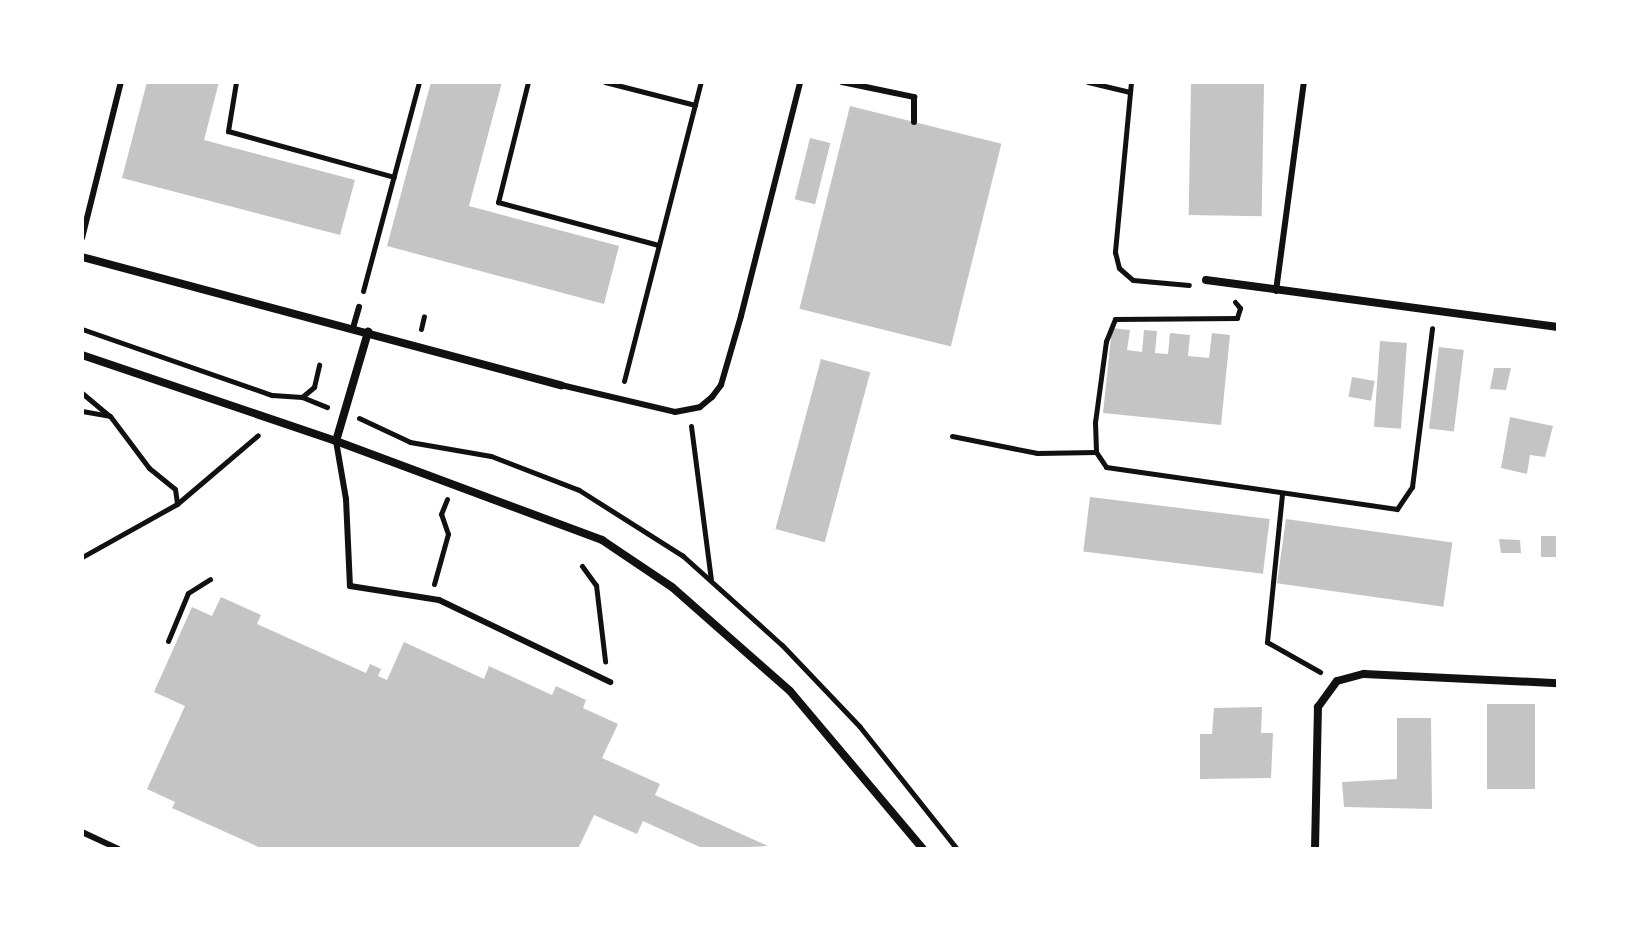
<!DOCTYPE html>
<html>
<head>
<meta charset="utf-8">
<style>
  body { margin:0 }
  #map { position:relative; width:1640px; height:931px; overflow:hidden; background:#fff; font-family:"Roboto Condensed",sans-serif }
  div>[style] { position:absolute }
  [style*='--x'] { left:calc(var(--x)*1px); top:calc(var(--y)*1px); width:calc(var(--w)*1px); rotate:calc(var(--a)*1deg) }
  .building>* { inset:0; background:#c4c4c4; transform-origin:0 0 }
  .path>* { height:5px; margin:-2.5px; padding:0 2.5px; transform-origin:2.5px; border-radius:2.5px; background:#111 }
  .service>* { height:6px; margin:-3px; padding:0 3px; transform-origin:3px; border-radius:3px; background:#111 }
  .minor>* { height:8px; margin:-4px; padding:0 4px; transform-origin:4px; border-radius:4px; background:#111 }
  span { translate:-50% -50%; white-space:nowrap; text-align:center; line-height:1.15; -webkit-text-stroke:8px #fff; paint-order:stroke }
  .frame { position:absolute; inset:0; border:84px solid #fff; pointer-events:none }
</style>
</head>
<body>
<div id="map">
  <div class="building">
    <i style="clip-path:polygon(147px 82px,219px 82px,204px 140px,355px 180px,340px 235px,122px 178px)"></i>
    <i style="clip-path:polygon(431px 82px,502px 82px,469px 206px,619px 246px,604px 304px,387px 246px)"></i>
    <i style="left:1191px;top:82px;width:73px;height:133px;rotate:1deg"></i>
    <i style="left:850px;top:106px;width:156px;height:209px;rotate:14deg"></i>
    <i style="left:810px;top:138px;width:21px;height:63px;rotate:14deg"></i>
    <i style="clip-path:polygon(1112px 328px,1130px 330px,1127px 350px,1142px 352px,1144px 330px,1157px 331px,1155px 353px,1168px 354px,1170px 333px,1190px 335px,1188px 356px,1209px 358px,1212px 333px,1230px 335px,1221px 425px,1103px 413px)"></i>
    <i style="left:1380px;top:341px;width:27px;height:86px;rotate:4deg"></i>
    <i style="left:1439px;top:347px;width:25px;height:82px;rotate:7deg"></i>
    <i style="left:821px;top:359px;width:51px;height:176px;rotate:15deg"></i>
    <i style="clip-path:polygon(1494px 368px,1511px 368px,1506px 390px,1490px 389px)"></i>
    <i style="left:1352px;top:377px;width:23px;height:20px;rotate:10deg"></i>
    <i style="clip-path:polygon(1510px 417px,1553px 426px,1545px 457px,1530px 455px,1527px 474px,1501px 468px)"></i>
    <i style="left:1090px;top:497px;width:181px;height:55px;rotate:7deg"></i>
    <i style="left:1286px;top:519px;width:168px;height:65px;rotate:8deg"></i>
    <i style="left:1558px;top:536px;width:21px;height:17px;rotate:90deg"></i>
    <i style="clip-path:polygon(1499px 539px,1520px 540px,1521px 553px,1501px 553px)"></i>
    <i style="clip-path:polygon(221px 597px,261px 615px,257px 624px,366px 673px,370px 664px,381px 669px,378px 676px,387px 680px,404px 642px,484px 679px,489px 666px,552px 695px,556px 686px,586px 700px,583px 708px,618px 724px,602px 758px,660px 784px,655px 795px,768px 846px,704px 849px,643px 821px,637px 834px,594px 815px,578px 849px,263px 849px,172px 808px,175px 802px,147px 789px,185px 706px,154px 692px,192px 607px,212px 616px)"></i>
    <i style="left:1487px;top:704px;width:48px;height:85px"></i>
    <i style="clip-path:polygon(1262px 707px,1261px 733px,1273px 733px,1271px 778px,1200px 779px,1200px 734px,1212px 734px,1214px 708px)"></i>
    <i style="clip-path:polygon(1397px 718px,1431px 718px,1432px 809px,1344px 807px,1342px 782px,1397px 779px)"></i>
  </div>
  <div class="path">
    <i style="--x:236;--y:82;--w:50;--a:99.3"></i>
    <i style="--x:228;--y:131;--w:172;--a:15.5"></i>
    <i style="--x:528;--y:82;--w:124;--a:104"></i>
    <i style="--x:498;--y:202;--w:166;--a:15"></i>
    <i style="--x:605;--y:82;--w:93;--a:14.3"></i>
    <i style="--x:1088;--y:82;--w:43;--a:13.4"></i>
    <i style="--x:1131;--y:82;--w:171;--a:95.4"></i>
    <i style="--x:1115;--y:252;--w:16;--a:76"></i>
    <i style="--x:1119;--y:268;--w:18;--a:41"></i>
    <i style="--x:1133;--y:280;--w:56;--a:5.1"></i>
    <i style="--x:363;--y:291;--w:216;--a:-75"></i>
    <i style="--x:1235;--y:302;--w:8;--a:50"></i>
    <i style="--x:1240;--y:308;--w:10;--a:107"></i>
    <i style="--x:1237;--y:318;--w:122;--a:179.5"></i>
    <i style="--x:1115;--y:319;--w:24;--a:112"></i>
    <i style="--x:1106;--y:341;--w:82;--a:97.7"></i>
    <i style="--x:1095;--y:422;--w:30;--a:88"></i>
    <i style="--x:1096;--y:452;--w:18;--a:56"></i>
    <i style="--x:1106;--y:467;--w:294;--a:8.2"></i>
    <i style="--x:1397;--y:509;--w:27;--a:-56"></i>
    <i style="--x:1412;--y:487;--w:160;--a:-82.8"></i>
    <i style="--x:82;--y:329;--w:201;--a:19.2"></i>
    <i style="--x:272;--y:395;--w:30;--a:4"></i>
    <i style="--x:302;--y:397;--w:27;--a:22"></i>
    <i style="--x:421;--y:329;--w:13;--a:-77"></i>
    <i style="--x:624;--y:381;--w:309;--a:-75.6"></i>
    <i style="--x:82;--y:393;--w:35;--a:40"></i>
    <i style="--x:302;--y:397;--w:16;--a:-40"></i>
    <i style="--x:314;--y:387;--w:23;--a:-77"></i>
    <i style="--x:82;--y:411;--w:28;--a:10"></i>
    <i style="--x:110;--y:416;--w:65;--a:53.1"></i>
    <i style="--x:149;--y:468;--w:33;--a:39"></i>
    <i style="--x:175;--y:489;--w:15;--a:82"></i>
    <i style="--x:177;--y:504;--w:109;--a:150.8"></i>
    <i style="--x:359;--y:418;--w:56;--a:25.2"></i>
    <i style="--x:410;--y:442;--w:82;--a:9.8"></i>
    <i style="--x:491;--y:456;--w:94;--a:21.1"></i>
    <i style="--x:579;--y:490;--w:123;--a:32.4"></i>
    <i style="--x:683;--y:556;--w:133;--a:42"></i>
    <i style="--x:782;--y:645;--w:113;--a:46.4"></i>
    <i style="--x:860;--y:727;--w:156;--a:51.5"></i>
    <i style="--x:691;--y:426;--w:154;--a:82.6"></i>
    <i style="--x:952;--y:436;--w:87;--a:11.3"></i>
    <i style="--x:1037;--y:453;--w:59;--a:-1"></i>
    <i style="--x:1282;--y:494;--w:149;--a:95.8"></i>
    <i style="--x:1267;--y:642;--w:61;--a:29.5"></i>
    <i style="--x:177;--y:504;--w:106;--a:-40.4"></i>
    <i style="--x:582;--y:566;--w:24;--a:54"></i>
    <i style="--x:596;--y:585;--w:77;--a:83.2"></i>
    <i style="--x:434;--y:584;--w:52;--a:-74.4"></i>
    <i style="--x:448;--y:534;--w:21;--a:-109"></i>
    <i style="--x:441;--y:514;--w:16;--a:-68"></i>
    <i style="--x:168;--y:641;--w:52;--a:-67.4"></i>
    <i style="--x:188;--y:593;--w:26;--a:-32"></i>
  </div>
  <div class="service">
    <i style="--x:842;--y:82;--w:74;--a:11.8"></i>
    <i style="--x:914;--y:97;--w:25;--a:90"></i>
    <i style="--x:82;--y:238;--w:161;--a:-76"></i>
    <i style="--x:1276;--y:291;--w:211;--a:-82.4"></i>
    <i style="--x:353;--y:328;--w:22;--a:-74"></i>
    <i style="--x:561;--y:385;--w:117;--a:13.3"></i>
    <i style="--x:675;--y:412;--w:25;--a:-11"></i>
    <i style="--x:700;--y:407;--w:16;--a:-40"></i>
    <i style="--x:712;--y:397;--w:15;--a:-53"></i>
    <i style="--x:721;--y:385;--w:72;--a:-73.8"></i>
    <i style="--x:741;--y:316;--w:241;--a:-75.8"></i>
    <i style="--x:336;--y:441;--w:59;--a:80.2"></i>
    <i style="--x:346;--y:499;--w:87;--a:87.4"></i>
    <i style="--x:350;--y:586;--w:90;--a:8.9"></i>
    <i style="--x:439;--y:600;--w:190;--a:25.6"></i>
    <i style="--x:82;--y:832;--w:40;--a:25"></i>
  </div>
  <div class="minor">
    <i style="--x:82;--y:257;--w:496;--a:15"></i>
    <i style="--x:1206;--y:280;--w:355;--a:7.6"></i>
    <i style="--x:82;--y:355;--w:268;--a:18.7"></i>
    <i style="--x:336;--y:441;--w:284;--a:20.4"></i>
    <i style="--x:602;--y:540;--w:84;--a:33.9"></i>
    <i style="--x:672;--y:587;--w:157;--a:41.4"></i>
    <i style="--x:790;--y:691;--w:207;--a:49.9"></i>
    <i style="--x:336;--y:441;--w:114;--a:-73.6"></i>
    <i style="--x:1315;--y:849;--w:142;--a:-88.8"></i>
    <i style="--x:1318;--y:707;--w:32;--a:-54"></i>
    <i style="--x:1337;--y:681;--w:28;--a:-15"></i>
    <i style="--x:1364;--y:674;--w:194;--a:2.7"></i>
  </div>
  <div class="frame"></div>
</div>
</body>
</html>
